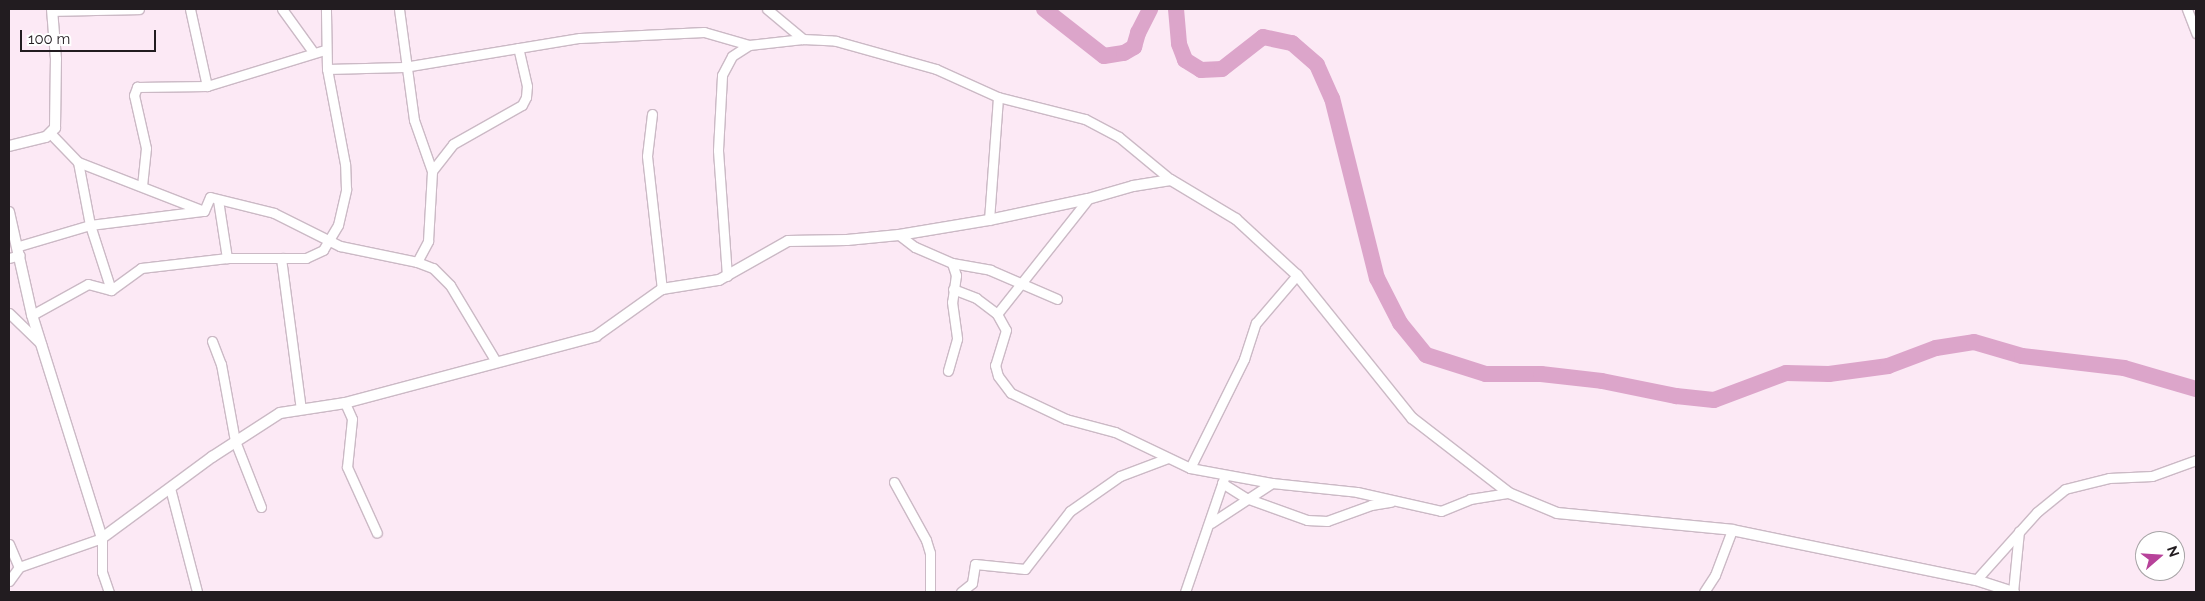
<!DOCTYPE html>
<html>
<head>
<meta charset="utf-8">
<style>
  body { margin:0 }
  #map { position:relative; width:2205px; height:601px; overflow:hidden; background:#fce9f5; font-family:Raleway,sans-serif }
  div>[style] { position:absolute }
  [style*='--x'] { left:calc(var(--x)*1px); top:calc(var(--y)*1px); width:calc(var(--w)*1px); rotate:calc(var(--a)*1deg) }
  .river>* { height:16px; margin:-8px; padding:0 8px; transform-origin:8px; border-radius:8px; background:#dca5ca }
  .roads { filter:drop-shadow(1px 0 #cbb9c5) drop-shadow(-1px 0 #cbb9c5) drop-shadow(0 1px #cbb9c5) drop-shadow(0 -1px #cbb9c5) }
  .minor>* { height:9px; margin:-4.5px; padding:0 4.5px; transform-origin:4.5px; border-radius:4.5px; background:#fff }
  .tertiary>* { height:10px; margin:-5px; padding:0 5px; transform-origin:5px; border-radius:5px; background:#fff }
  span { translate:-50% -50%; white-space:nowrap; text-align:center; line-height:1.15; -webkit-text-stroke:4px #fff; paint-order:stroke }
  .frame { position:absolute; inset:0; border:10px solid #221c20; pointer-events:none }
  .north { position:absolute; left:2135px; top:531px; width:50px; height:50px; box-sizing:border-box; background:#fff; border:1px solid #a7a4a6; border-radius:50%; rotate:71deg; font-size:14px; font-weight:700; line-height:20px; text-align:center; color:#221c20 }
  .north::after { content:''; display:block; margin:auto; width:18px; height:22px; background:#b7429a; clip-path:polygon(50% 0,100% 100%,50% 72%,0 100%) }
  .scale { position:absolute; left:20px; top:30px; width:136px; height:22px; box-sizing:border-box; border:2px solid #221c20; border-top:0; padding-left:6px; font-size:15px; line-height:18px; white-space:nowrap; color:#221c20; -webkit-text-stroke:4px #fff; paint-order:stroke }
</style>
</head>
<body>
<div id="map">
  <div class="river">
    <i style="--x:1044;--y:9;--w:76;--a:38.1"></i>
    <i style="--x:1104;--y:56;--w:20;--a:-9"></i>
    <i style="--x:1124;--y:53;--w:12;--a:-31"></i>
    <i style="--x:1134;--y:47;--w:15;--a:-74"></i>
    <i style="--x:1138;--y:33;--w:27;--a:-63"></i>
    <i style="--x:1176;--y:9;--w:35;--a:85"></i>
    <i style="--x:1179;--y:44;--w:17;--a:69"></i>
    <i style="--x:1185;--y:60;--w:19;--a:32"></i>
    <i style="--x:1201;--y:70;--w:21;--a:-3"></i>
    <i style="--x:1222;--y:69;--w:52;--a:-38"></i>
    <i style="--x:1263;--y:37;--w:30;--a:12"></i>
    <i style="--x:1292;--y:43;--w:33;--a:41"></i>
    <i style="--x:1317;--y:65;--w:36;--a:66"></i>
    <i style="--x:1332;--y:98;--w:186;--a:76"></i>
    <i style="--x:1377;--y:278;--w:51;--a:62.9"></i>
    <i style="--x:1400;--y:323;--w:41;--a:50.9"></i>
    <i style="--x:1426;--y:355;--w:63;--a:17.6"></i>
    <i style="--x:1486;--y:374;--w:55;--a:0"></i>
    <i style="--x:1541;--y:374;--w:61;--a:6.5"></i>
    <i style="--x:1602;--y:381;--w:76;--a:11.5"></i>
    <i style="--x:1676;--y:396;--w:38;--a:6"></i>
    <i style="--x:1714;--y:400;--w:77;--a:-20.6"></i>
    <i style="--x:1786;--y:373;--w:43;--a:1.3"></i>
    <i style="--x:1829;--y:374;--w:60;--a:-7.7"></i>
    <i style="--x:1888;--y:366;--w:51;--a:-20.6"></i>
    <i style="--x:1936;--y:348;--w:38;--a:-9"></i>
    <i style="--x:1974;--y:342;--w:50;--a:16.3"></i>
    <i style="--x:2022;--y:356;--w:103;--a:6.7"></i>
    <i style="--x:2124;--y:368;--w:75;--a:16.3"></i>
  </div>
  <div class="roads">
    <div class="minor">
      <i style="--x:190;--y:9;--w:79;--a:77.6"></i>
      <i style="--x:282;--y:9;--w:53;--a:54.2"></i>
      <i style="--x:399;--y:9;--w:112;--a:82.3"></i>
      <i style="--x:414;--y:120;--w:54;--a:70.6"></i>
      <i style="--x:767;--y:9;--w:47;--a:39.8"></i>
      <i style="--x:2187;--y:9;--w:26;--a:69"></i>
      <i style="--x:52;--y:11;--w:87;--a:-1.3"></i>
      <i style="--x:327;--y:69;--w:77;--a:-1.5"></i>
      <i style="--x:404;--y:67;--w:178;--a:-9.4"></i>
      <i style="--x:580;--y:38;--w:124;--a:-2.8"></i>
      <i style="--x:704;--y:32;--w:47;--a:16.1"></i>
      <i style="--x:749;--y:45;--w:54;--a:-6.3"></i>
      <i style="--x:803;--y:39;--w:33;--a:3"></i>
      <i style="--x:836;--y:41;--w:104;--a:15.6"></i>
      <i style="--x:936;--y:69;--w:68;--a:24.3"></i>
      <i style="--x:998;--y:97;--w:90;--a:14.2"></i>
      <i style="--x:1085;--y:119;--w:38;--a:28"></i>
      <i style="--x:1119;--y:137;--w:67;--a:39.6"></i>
      <i style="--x:652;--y:114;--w:42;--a:96.8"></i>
      <i style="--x:647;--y:156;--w:134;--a:83.6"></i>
      <i style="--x:51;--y:134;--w:39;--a:46"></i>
      <i style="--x:78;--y:162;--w:135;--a:21.3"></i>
      <i style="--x:204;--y:211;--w:15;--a:-67"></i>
      <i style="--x:210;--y:197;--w:66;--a:14"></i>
      <i style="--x:274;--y:213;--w:74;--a:26.6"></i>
      <i style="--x:340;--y:246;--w:79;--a:11.7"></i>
      <i style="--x:417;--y:262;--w:17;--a:21"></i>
      <i style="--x:433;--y:268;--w:24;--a:45"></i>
      <i style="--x:450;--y:285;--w:87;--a:59"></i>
      <i style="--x:78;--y:162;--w:64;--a:79.2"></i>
      <i style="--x:90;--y:225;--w:68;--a:72.1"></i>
      <i style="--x:142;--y:186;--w:38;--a:-84"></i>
      <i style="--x:146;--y:148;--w:54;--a:-102.8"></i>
      <i style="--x:134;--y:95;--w:9;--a:-69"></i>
      <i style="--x:137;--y:87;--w:70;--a:-0.8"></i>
      <i style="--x:207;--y:86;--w:123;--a:-17"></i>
      <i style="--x:218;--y:200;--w:59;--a:81.2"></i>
      <i style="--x:989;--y:220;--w:123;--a:-85.8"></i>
      <i style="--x:899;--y:235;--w:20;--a:37"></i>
      <i style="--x:915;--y:247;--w:40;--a:23.4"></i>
      <i style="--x:952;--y:263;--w:13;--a:72"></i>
      <i style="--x:956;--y:275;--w:27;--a:98"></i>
      <i style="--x:952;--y:302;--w:37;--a:82"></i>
      <i style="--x:957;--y:339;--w:33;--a:106"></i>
      <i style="--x:19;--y:246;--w:74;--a:-16.5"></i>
      <i style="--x:90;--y:225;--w:113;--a:-7.1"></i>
      <i style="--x:9;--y:258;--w:11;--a:-15"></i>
      <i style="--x:281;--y:258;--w:152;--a:82.5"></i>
      <i style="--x:417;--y:262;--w:24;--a:-62"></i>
      <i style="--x:428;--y:241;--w:70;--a:-86.7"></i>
      <i style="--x:432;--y:171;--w:34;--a:-52"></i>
      <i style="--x:453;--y:144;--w:79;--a:-29.5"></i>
      <i style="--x:522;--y:105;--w:9;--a:-63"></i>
      <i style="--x:526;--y:97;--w:11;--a:-85"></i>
      <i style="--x:527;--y:86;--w:39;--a:-103"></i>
      <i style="--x:952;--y:263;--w:39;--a:10"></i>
      <i style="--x:990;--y:270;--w:73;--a:23.4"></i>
      <i style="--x:727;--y:276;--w:126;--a:-94.1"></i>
      <i style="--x:718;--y:150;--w:75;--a:-86.9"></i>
      <i style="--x:722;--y:75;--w:21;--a:-62"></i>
      <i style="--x:732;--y:56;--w:20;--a:-33"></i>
      <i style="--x:953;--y:289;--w:25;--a:21"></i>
      <i style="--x:976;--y:298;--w:26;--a:37"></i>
      <i style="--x:997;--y:314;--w:18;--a:61"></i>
      <i style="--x:1006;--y:330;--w:37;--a:107"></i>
      <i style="--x:995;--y:365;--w:11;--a:75"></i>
      <i style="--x:998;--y:376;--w:21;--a:53"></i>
      <i style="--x:1011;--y:393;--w:61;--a:25.3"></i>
      <i style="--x:1066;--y:419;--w:51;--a:14.9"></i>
      <i style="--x:1115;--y:432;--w:83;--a:25.6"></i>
      <i style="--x:1190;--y:468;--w:83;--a:10.4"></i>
      <i style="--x:1272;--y:483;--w:85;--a:6"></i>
      <i style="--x:1357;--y:492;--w:86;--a:12.7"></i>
      <i style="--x:1441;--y:511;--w:31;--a:-22"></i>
      <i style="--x:1470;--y:499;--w:39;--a:-9"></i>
      <i style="--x:9;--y:313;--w:45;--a:44.1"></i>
      <i style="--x:997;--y:314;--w:147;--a:-51.6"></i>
      <i style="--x:32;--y:315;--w:64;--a:-29"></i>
      <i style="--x:88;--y:284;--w:24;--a:15"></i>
      <i style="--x:111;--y:290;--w:37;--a:-36"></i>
      <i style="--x:141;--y:268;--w:87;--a:-6.6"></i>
      <i style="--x:227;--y:258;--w:79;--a:0"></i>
      <i style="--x:306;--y:258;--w:19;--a:-25"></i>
      <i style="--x:323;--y:250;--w:29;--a:-59"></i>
      <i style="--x:338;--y:225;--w:37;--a:-77"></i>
      <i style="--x:346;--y:189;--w:25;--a:-92"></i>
      <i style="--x:345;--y:164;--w:97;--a:-100.7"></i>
      <i style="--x:327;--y:69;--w:60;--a:-91"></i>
      <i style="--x:212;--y:341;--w:25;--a:69"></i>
      <i style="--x:221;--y:364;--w:78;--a:79.7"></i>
      <i style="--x:235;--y:441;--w:71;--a:68.5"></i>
      <i style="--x:345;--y:403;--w:17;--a:66"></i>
      <i style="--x:352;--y:419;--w:48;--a:95.9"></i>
      <i style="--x:347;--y:467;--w:72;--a:65.6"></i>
      <i style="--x:1190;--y:468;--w:122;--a:-63.6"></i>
      <i style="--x:1244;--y:359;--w:38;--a:-72"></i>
      <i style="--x:1256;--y:323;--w:63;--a:-49.5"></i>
      <i style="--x:894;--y:482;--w:66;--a:61.1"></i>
      <i style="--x:926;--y:540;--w:14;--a:73"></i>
      <i style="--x:930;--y:553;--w:39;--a:90"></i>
      <i style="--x:1222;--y:483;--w:28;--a:32"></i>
      <i style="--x:1246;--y:498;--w:65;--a:19.8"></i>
      <i style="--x:1307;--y:520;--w:20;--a:3"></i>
      <i style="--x:1327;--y:521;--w:47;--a:-20"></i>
      <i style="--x:1371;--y:505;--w:20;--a:-9"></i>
      <i style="--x:170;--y:488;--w:107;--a:75.4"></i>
      <i style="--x:1211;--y:523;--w:73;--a:-33.3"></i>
      <i style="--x:9;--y:544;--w:25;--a:67"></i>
      <i style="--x:1976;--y:580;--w:91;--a:-48.1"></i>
      <i style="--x:2037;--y:512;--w:36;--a:-39"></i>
      <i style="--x:2065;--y:489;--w:45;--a:-14"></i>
      <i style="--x:2109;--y:478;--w:43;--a:-2.7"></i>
      <i style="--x:2152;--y:476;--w:47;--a:-20"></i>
      <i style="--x:9;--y:581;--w:17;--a:-54"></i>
      <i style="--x:19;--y:567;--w:88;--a:-19.3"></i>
      <i style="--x:102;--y:538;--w:34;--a:90"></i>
      <i style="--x:102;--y:572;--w:21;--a:71"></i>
      <i style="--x:961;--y:592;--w:14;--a:-39"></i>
      <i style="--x:972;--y:583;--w:19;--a:-81"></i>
      <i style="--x:975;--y:564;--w:50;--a:5.7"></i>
      <i style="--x:1025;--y:569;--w:73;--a:-52.2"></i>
      <i style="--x:1070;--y:511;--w:61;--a:-35"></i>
      <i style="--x:1120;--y:476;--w:51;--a:-20.6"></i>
      <i style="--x:1185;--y:592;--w:120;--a:-71.1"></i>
      <i style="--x:1704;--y:592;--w:20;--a:-57"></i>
      <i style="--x:1715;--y:575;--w:48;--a:-69.3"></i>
      <i style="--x:2013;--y:592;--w:61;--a:-84.4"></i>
    </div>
    <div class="tertiary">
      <i style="--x:9;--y:146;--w:38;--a:-14"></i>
      <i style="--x:46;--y:137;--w:13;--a:-45"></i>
      <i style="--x:55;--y:128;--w:69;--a:-89.2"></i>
      <i style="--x:56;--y:59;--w:50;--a:-94.6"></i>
      <i style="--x:9;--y:212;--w:106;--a:77.4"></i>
      <i style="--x:32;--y:315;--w:234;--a:72.6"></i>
      <i style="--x:102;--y:538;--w:137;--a:-36.4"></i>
      <i style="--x:212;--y:457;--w:81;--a:-32.9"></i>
      <i style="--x:280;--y:413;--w:66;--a:-8.7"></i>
      <i style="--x:345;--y:403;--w:260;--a:-14.9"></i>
      <i style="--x:596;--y:336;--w:81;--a:-35.5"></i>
      <i style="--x:662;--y:289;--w:58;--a:-9"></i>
      <i style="--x:719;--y:280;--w:79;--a:-29.5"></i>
      <i style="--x:788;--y:241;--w:59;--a:-1"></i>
      <i style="--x:847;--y:240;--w:52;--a:-5.5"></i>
      <i style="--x:899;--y:235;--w:91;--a:-9.5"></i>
      <i style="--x:989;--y:220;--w:101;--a:-12"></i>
      <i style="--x:1088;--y:199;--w:47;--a:-16.1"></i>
      <i style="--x:1133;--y:186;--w:38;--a:-9"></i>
      <i style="--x:1171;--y:180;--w:76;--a:31"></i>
      <i style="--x:1236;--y:219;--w:83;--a:42.6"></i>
      <i style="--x:1297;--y:275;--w:184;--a:51.2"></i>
      <i style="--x:1412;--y:418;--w:123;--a:37.7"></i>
      <i style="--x:1509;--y:493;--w:52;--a:22.6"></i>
      <i style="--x:1557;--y:513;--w:176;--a:5.5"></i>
      <i style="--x:1732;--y:530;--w:249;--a:11.6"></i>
      <i style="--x:1976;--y:580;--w:40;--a:18"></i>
    </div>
  </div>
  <div class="frame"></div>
  <div class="north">N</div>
  <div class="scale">100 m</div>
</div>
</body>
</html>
